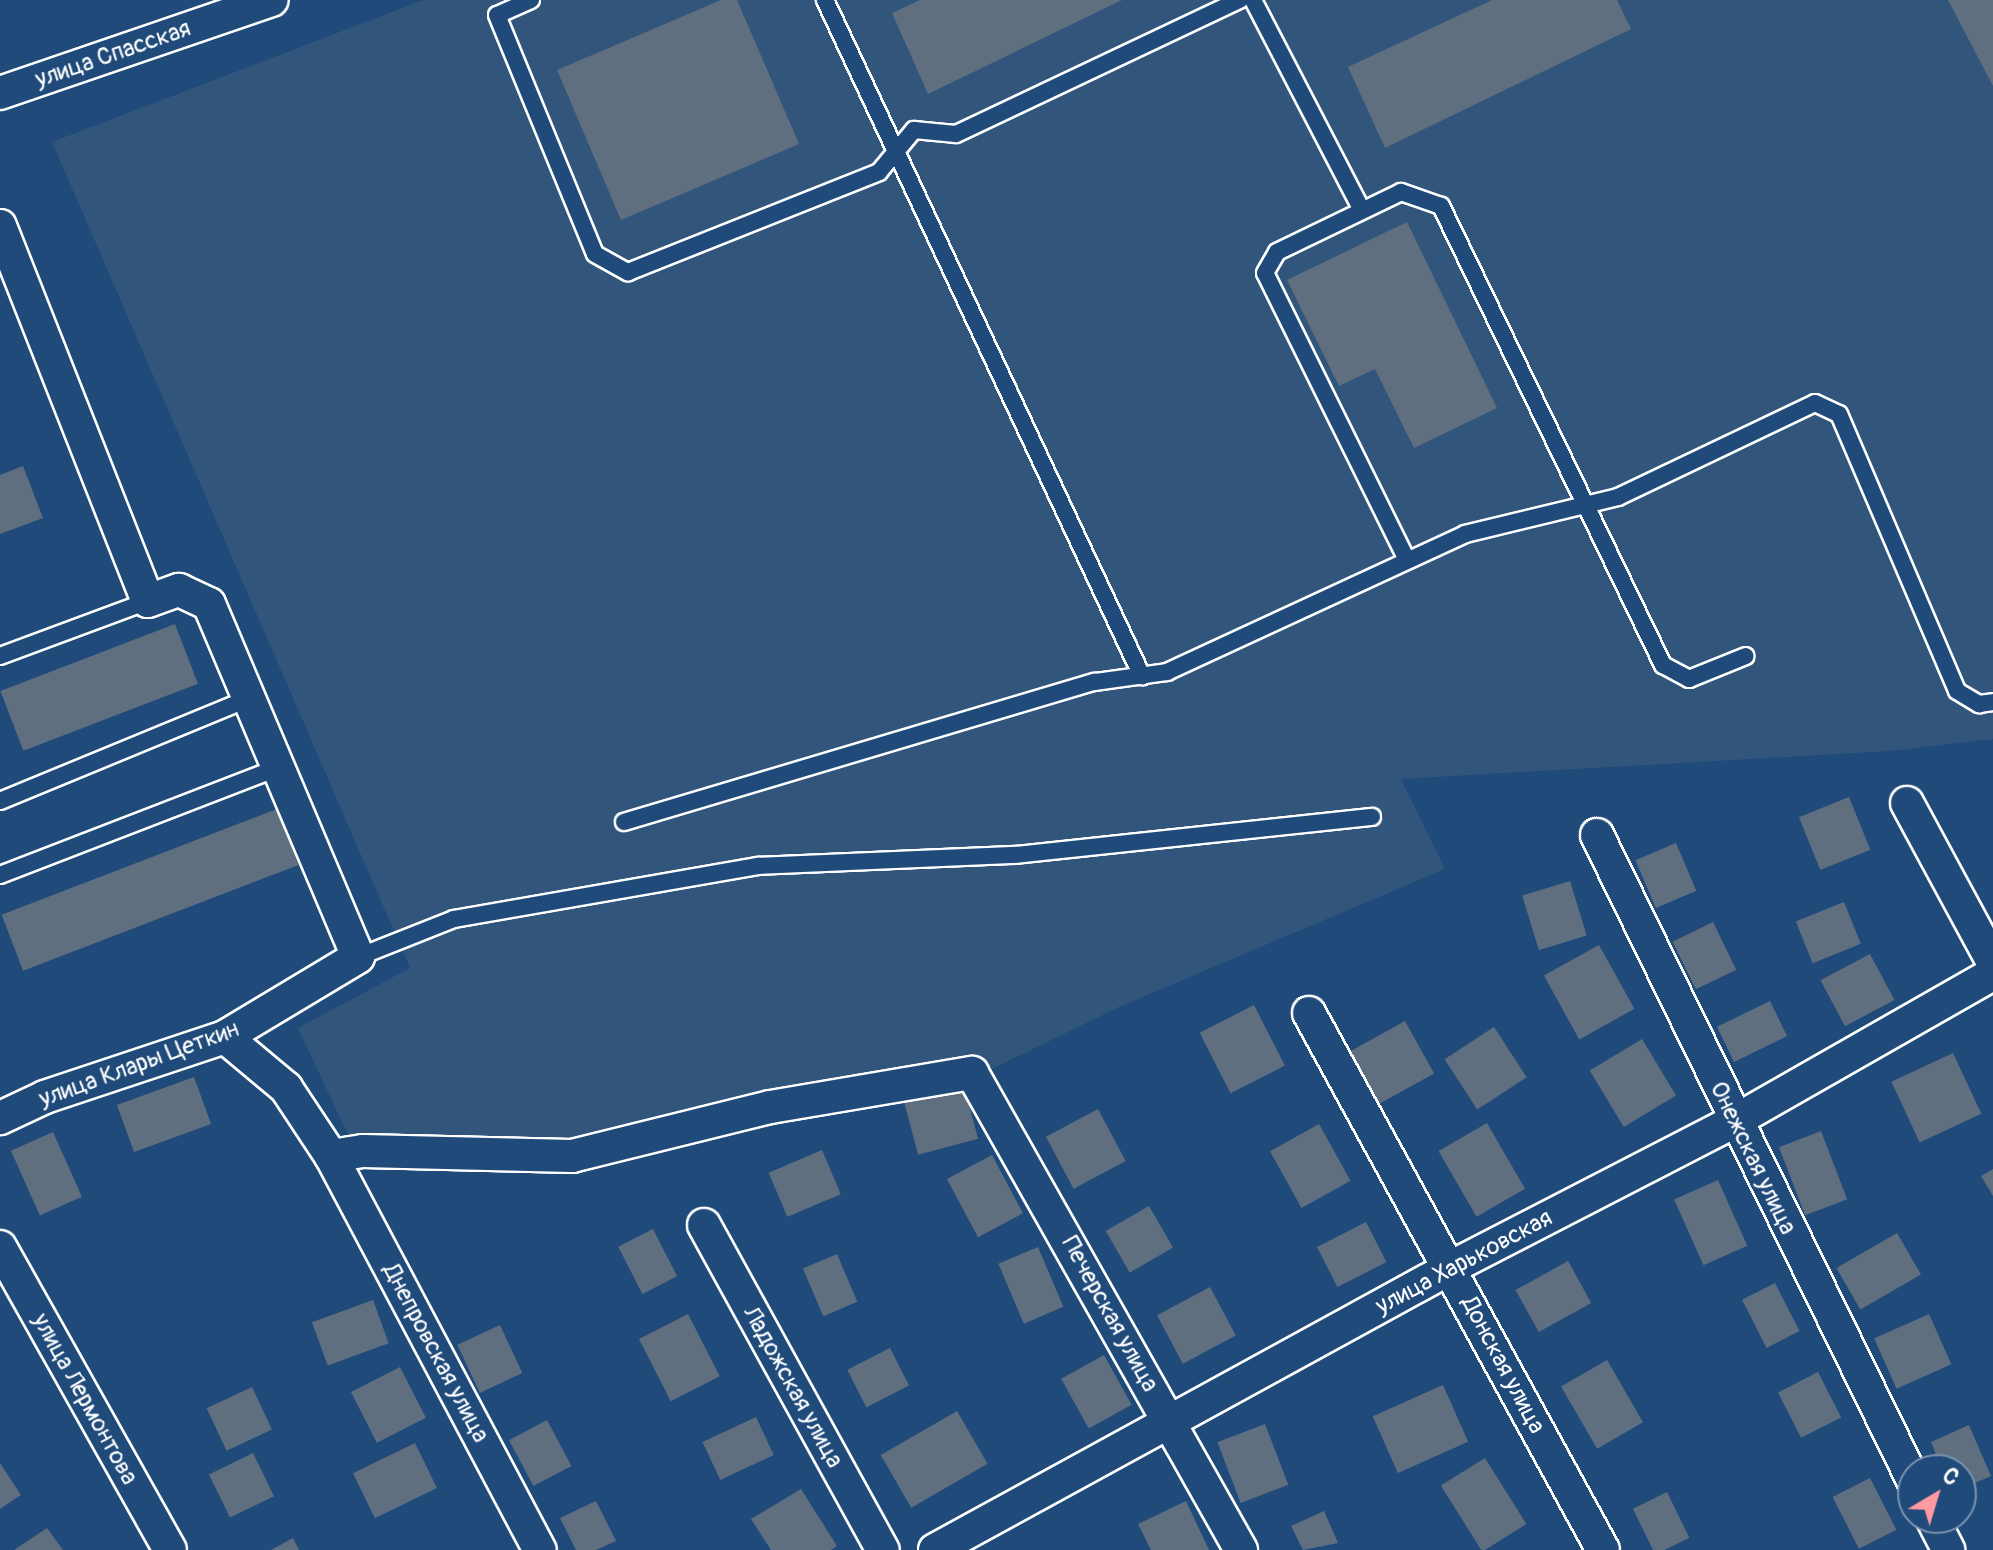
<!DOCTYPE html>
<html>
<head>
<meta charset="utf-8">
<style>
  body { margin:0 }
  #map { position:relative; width:1993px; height:1550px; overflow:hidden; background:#1f4a7a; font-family:Pangolin,sans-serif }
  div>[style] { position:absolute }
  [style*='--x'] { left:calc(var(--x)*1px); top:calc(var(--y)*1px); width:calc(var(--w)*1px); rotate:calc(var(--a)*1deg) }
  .built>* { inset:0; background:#32557c }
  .building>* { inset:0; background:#606f80; transform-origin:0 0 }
  .roads { filter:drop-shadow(2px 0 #fff) drop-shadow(-2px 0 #fff) drop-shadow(0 2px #fff) drop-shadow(0 -2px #fff) }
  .service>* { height:16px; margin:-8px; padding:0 8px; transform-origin:8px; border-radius:8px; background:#1f4a7a }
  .minor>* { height:32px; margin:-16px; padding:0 16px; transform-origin:16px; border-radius:16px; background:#1f4a7a }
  span { translate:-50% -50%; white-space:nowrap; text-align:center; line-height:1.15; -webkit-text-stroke:6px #1f4a7a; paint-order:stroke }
  .street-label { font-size:24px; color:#fff }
  .north { position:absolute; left:1897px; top:1454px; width:80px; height:80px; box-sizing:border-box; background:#1f4a7a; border:2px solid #7992af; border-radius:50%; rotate:38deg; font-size:22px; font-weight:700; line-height:32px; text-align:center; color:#fff }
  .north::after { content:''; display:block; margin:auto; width:28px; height:36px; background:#ff9aa2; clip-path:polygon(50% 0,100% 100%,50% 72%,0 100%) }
</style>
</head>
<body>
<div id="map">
  <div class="built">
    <i style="clip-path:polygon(423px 0,1993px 0,1993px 739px,1891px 751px,1401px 779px,1445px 869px,1119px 1007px,988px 1071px,757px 1130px,567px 1162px,459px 1164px,349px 1137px,298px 1028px,410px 968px,52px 142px)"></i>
  </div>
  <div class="building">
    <i style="clip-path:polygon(721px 0,737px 0,799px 144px,621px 220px,557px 70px)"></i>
    <i style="clip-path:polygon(920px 0,1122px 0,928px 94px,892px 13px)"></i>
    <i style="clip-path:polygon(1492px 0,1617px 0,1631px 29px,1385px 148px,1348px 67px)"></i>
    <i style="clip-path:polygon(1948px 0,1993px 0,1993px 86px)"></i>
    <i style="clip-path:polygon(1407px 222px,1497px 408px,1414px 448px,1375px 369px,1339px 386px,1287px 280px)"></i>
    <i style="clip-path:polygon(23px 466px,43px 518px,0 534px,0 475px)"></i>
    <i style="left:175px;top:624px;width:64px;height:187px;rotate:69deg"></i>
    <i style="left:1849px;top:797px;width:57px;height:54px;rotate:68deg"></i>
    <i style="left:277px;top:809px;width:60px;height:295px;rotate:69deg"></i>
    <i style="left:1676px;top:843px;width:52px;height:44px;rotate:67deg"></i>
    <i style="left:1570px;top:881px;width:57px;height:50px;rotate:73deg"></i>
    <i style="left:1844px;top:902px;width:45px;height:52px;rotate:68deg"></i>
    <i style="left:1713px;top:922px;width:53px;height:45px;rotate:64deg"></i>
    <i style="left:1599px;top:945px;width:73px;height:63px;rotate:61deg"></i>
    <i style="left:1870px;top:954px;width:52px;height:56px;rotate:62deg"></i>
    <i style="left:1770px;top:1001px;width:39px;height:59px;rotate:64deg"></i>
    <i style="left:1254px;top:1005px;width:68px;height:61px;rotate:63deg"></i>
    <i style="left:1405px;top:1021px;width:60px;height:63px;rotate:61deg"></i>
    <i style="left:1494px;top:1027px;width:60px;height:59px;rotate:57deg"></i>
    <i style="left:1642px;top:1039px;width:66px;height:61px;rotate:59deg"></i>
    <i style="left:1953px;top:1053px;width:67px;height:68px;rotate:65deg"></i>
    <i style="left:961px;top:1075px;width:66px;height:62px;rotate:75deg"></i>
    <i style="left:194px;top:1077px;width:50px;height:82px;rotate:70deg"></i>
    <i style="left:1098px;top:1109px;width:59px;height:59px;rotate:62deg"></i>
    <i style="left:1487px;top:1123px;width:76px;height:56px;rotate:60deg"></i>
    <i style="left:1319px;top:1124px;width:65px;height:56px;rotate:61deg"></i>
    <i style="left:1821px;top:1131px;width:73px;height:45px;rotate:69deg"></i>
    <i style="left:53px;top:1132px;width:71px;height:46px;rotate:66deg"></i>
    <i style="left:822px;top:1150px;width:48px;height:58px;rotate:67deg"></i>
    <i style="left:992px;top:1155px;width:66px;height:51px;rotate:62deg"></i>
    <i style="clip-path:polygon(1993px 1169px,1993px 1196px,1981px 1176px)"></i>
    <i style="left:1718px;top:1180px;width:72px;height:48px;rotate:66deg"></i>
    <i style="left:1149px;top:1206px;width:48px;height:50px;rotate:60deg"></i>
    <i style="left:1366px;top:1222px;width:45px;height:55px;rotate:63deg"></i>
    <i style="left:653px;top:1229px;width:53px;height:39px;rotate:63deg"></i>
    <i style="left:1897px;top:1233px;width:48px;height:70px;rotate:60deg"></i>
    <i style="left:1038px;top:1247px;width:65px;height:43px;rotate:67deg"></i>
    <i style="left:837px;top:1254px;width:52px;height:37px;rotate:67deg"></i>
    <i style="left:1568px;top:1261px;width:48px;height:60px;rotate:61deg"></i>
    <i style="left:1775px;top:1283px;width:54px;height:37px;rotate:63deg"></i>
    <i style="left:1210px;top:1287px;width:55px;height:60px;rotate:62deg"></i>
    <i style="left:373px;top:1300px;width:46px;height:65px;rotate:70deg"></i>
    <i style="left:688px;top:1314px;width:70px;height:55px;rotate:63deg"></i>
    <i style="left:1929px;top:1314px;width:55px;height:60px;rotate:66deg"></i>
    <i style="left:500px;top:1325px;width:53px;height:47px;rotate:65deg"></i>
    <i style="left:890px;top:1348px;width:42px;height:48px;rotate:63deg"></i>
    <i style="left:1104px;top:1355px;width:57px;height:49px;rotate:61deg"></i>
    <i style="left:1607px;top:1360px;width:72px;height:53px;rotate:60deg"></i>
    <i style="left:400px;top:1367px;width:57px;height:55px;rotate:63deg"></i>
    <i style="left:1818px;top:1372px;width:51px;height:45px;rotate:63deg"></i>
    <i style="left:1443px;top:1385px;width:62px;height:77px;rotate:66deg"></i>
    <i style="left:252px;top:1387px;width:47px;height:50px;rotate:65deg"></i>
    <i style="left:957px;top:1411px;width:61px;height:88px;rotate:60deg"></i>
    <i style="left:756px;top:1417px;width:42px;height:59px;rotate:65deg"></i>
    <i style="left:547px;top:1420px;width:52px;height:43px;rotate:62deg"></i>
    <i style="left:1265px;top:1424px;width:65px;height:51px;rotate:69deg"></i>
    <i style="clip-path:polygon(1969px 1425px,1991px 1476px,1961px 1489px,1961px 1470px,1942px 1470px,1931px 1442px)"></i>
    <i style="left:415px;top:1443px;width:50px;height:69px;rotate:64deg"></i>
    <i style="left:253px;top:1453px;width:48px;height:49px;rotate:64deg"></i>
    <i style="left:1485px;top:1458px;width:78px;height:52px;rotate:58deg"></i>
    <i style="clip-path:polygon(0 1463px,21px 1495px,0 1509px)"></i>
    <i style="left:1870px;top:1478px;width:58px;height:42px;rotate:63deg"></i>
    <i style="clip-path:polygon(801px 1489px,837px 1546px,831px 1550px,771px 1550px,751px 1519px)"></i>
    <i style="left:1667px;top:1492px;width:51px;height:38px;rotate:64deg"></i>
    <i style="clip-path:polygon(596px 1501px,616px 1541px,596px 1550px,576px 1550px,560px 1518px)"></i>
    <i style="clip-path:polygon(1186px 1501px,1209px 1550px,1151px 1550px,1138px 1524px)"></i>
    <i style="clip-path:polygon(1324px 1511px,1338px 1543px,1303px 1550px,1291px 1526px)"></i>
    <i style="clip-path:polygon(47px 1528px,63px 1550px,14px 1550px)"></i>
    <i style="clip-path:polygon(293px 1538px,299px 1550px,271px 1550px)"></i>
  </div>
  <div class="roads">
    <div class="service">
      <i style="--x:531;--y:0;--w:37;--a:156"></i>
      <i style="--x:497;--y:15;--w:258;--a:67.7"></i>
      <i style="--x:595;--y:254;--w:38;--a:29"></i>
      <i style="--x:628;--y:272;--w:270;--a:-21.7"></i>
      <i style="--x:879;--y:172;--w:55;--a:-50.2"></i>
      <i style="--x:914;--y:130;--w:42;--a:5.4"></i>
      <i style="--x:956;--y:134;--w:314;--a:-25.3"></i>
      <i style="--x:825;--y:0;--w:747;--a:64.88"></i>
      <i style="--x:1253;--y:0;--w:237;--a:62.6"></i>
      <i style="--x:1407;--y:560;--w:320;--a:-116.3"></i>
      <i style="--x:1265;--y:273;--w:24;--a:-60"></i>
      <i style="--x:1277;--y:252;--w:138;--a:-25.8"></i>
      <i style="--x:1401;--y:192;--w:42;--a:19.3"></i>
      <i style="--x:1441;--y:206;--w:510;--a:64.19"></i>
      <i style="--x:1663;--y:665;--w:30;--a:28"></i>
      <i style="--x:1689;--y:679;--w:61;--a:-22"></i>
      <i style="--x:0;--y:656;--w:158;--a:-20.4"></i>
      <i style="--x:0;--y:801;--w:268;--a:-22.4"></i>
      <i style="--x:624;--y:822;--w:491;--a:-16.6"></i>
      <i style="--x:1095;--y:682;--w:73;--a:-7.9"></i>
      <i style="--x:1167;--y:672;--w:328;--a:-24.8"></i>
      <i style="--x:1465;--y:534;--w:157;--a:-13.6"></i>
      <i style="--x:1618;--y:497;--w:218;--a:-25.5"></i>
      <i style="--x:1815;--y:403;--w:26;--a:25"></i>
      <i style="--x:1839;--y:414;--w:301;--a:66.9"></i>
      <i style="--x:1957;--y:691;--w:26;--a:31"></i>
      <i style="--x:1979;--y:704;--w:14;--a:-8"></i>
      <i style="--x:0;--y:875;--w:297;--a:-21.1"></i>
      <i style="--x:358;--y:957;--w:103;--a:-21.6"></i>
      <i style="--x:454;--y:919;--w:309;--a:-9.9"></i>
      <i style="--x:758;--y:866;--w:257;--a:-2.5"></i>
      <i style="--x:1015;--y:855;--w:359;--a:-6.1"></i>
    </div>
    <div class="minor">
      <i style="--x:0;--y:93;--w:287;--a:-18.9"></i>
      <i style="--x:0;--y:226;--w:403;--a:68.5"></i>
      <i style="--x:148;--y:601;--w:33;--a:-20"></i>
      <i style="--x:179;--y:590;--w:33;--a:25"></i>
      <i style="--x:209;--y:604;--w:383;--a:67.1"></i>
      <i style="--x:358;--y:957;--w:155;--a:149"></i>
      <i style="--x:225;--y:1037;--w:190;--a:161.6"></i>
      <i style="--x:45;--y:1097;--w:50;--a:155"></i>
      <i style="--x:1907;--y:803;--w:181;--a:61.6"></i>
      <i style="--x:1597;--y:835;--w:718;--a:63.9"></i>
      <i style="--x:1309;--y:1013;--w:612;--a:61.3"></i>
      <i style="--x:225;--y:1037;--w:80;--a:39.9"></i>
      <i style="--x:286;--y:1088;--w:82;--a:56.5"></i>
      <i style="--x:331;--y:1156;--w:32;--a:-9"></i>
      <i style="--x:363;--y:1151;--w:209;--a:1.4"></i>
      <i style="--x:572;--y:1156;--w:204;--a:-13.9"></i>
      <i style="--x:770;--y:1107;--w:205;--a:-9.6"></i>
      <i style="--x:972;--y:1073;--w:548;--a:60.58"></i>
      <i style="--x:331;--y:1156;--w:446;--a:62.1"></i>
      <i style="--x:704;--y:1225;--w:371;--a:61.2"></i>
      <i style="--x:0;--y:1247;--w:347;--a:60.7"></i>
      <i style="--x:1932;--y:1518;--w:36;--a:63"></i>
      <i style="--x:935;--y:1550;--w:587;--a:-28.7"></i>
      <i style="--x:1450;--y:1268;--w:321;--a:-27.3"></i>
      <i style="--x:1735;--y:1121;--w:297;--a:-29.7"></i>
    </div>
  </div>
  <div class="street-label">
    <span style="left:113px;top:54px;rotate:-19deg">улица Спасская</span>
    <span style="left:139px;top:1064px;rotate:-20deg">улица Клары Цеткин</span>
    <span style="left:1753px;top:1158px;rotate:64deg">Онежская улица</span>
    <span style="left:1464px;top:1262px;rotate:-28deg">улица Харьковская</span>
    <span style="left:1110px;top:1314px;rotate:61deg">Печерская улица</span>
    <span style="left:436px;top:1353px;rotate:62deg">Днепровская улица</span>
    <span style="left:1503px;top:1365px;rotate:62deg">Донская улица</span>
    <span style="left:793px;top:1387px;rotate:61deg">Ладожская улица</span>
    <span style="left:85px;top:1399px;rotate:61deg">улица Лермонтова</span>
  </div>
  <div class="north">С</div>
</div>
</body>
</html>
